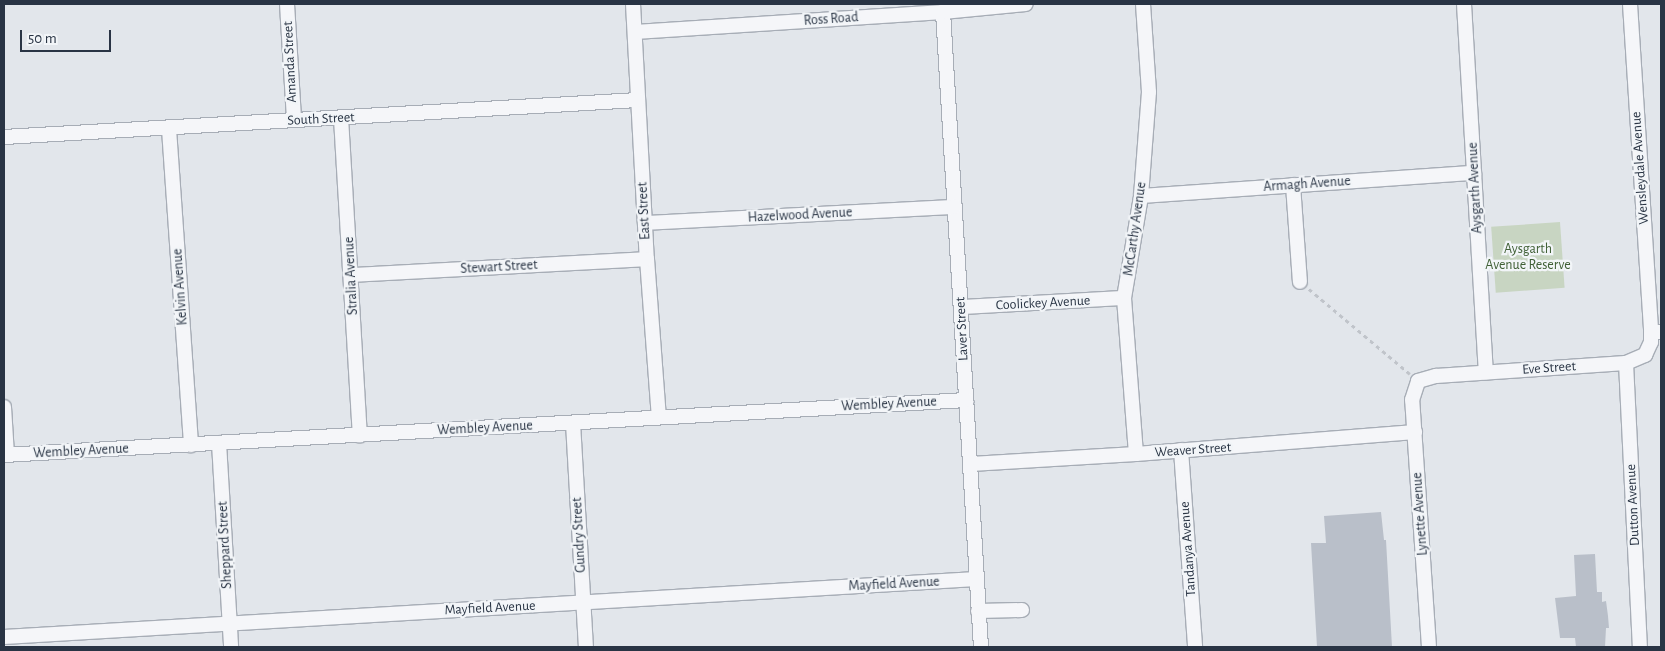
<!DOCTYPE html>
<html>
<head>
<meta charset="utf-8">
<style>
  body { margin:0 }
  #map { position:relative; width:1665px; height:651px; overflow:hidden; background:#e2e6eb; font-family:"Alegreya Sans",sans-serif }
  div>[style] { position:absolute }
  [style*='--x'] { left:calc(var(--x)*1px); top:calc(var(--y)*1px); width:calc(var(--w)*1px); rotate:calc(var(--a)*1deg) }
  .green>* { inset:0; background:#c8d5c2; transform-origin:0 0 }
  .building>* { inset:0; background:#b9bfc9 }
  .path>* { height:2.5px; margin-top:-1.25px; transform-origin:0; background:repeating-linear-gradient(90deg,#c0c4ca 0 4px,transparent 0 8px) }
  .roads { filter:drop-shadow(1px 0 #a7adb6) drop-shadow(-1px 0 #a7adb6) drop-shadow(0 1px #a7adb6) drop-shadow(0 -1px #a7adb6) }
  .street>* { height:14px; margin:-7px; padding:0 7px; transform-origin:7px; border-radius:7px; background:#f5f6f9 }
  span { translate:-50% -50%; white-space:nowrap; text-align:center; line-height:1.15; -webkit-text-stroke:4.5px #f2f5f8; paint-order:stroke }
  .street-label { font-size:14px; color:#293444 }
  .park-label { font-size:14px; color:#406036 }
  .frame { position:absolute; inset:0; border:5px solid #293444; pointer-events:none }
  .scale { position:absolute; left:20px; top:30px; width:91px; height:22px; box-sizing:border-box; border:2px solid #293444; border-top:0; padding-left:6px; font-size:15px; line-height:18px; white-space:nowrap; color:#293444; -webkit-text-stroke:4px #f2f5f8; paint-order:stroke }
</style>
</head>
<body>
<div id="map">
  <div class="green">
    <i style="left:1560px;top:222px;width:66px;height:69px;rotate:86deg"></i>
  </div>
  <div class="building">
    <i style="clip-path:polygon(1381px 512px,1384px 540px,1386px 540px,1392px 647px,1317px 647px,1311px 543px,1326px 543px,1324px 516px)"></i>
    <i style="clip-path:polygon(1595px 554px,1597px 592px,1602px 592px,1602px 602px,1606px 601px,1608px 616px,1609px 628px,1606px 628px,1605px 647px,1576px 647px,1575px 638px,1560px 638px,1555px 598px,1576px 596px,1574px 555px)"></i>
  </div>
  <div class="path">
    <i style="--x:1309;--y:289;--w:132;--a:40.1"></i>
  </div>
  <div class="roads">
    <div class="street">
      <i style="--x:287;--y:4;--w:116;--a:86.5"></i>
      <i style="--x:633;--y:4;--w:255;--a:86.9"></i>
      <i style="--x:647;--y:259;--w:158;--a:85.7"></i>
      <i style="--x:1464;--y:4;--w:369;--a:86.6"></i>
      <i style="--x:1630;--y:4;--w:329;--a:86.3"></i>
      <i style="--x:943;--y:12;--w:636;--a:86.58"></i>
      <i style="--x:635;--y:32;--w:309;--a:-3.7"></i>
      <i style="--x:943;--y:12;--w:83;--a:-5.5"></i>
      <i style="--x:341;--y:118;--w:318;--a:86.6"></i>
      <i style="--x:169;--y:129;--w:317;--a:86"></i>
      <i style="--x:4;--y:137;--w:635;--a:-3.34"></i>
      <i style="--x:1293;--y:185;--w:97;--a:85.9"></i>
      <i style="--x:1141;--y:196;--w:334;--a:-4"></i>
      <i style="--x:645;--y:223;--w:310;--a:-3"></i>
      <i style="--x:352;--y:275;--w:295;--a:-3.1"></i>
      <i style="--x:961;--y:307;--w:163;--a:-3.2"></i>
      <i style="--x:1626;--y:363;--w:284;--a:87.2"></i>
      <i style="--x:4;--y:407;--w:48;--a:86.4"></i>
      <i style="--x:573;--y:423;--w:224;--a:86.7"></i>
      <i style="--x:219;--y:443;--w:204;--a:86.6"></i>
      <i style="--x:1181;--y:450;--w:197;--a:85.9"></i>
      <i style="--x:1136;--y:454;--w:156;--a:-94.4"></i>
      <i style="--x:1124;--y:298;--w:103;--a:-80.5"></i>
      <i style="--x:1141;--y:196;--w:104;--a:-85.6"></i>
      <i style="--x:1149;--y:92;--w:88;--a:-93.9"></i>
      <i style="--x:4;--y:455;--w:964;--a:-3.27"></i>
      <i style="--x:971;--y:464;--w:165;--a:-3.5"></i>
      <i style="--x:1136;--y:454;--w:280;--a:-4.5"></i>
      <i style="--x:978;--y:611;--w:44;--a:-1.3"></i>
      <i style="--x:4;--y:637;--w:974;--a:-3.41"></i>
      <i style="--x:1429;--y:647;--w:248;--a:-93.9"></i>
      <i style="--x:1412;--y:400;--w:20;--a:-72"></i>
      <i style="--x:1418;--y:381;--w:19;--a:-16"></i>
      <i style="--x:1436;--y:376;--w:190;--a:-3.9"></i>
      <i style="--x:1626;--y:363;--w:21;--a:-23"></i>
      <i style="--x:1645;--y:355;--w:14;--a:-65"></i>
      <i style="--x:1651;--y:342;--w:10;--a:-90"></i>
      <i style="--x:1651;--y:332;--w:10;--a:0"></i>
    </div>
  </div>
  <div class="street-label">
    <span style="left:831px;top:19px;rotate:-4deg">Ross Road</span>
    <span style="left:290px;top:62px;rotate:-93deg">Amanda Street</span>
    <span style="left:321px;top:119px;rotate:-3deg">South Street</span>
    <span style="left:1640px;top:168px;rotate:-94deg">Wensleydale Avenue</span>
    <span style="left:1307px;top:184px;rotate:-4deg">Armagh Avenue</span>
    <span style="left:1475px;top:188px;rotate:-93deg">Aysgarth Avenue</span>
    <span style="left:644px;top:211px;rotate:-93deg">East Street</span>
    <span style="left:800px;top:215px;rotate:-3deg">Hazelwood Avenue</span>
    <span style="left:1135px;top:229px;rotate:-82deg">McCarthy Avenue</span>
    <span style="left:499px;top:267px;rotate:-3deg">Stewart Street</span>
    <span style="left:351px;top:276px;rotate:-93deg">Stralia Avenue</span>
    <span style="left:180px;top:287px;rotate:-94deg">Kelvin Avenue</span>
    <span style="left:1043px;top:303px;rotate:-3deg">Coolickey Avenue</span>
    <span style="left:962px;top:329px;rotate:-93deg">Laver Street</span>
    <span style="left:1549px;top:368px;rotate:-4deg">Eve Street</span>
    <span style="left:889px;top:404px;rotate:-3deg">Wembley Avenue</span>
    <span style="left:485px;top:428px;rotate:-3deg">Wembley Avenue</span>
    <span style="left:1193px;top:450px;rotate:-4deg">Weaver Street</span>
    <span style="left:81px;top:451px;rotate:-3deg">Wembley Avenue</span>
    <span style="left:1633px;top:505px;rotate:-93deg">Dutton Avenue</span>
    <span style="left:1420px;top:514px;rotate:-94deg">Lynette Avenue</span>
    <span style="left:579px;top:535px;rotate:-93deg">Gundry Street</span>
    <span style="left:225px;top:545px;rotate:-93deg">Sheppard Street</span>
    <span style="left:1188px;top:549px;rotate:-94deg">Tandanya Avenue</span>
    <span style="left:894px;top:584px;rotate:-3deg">Mayfield Avenue</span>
    <span style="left:490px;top:608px;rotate:-3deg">Mayfield Avenue</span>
  </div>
  <div class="park-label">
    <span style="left:1528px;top:257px">Aysgarth<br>Avenue Reserve</span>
  </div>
  <div class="frame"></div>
  <div class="scale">50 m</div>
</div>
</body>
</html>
